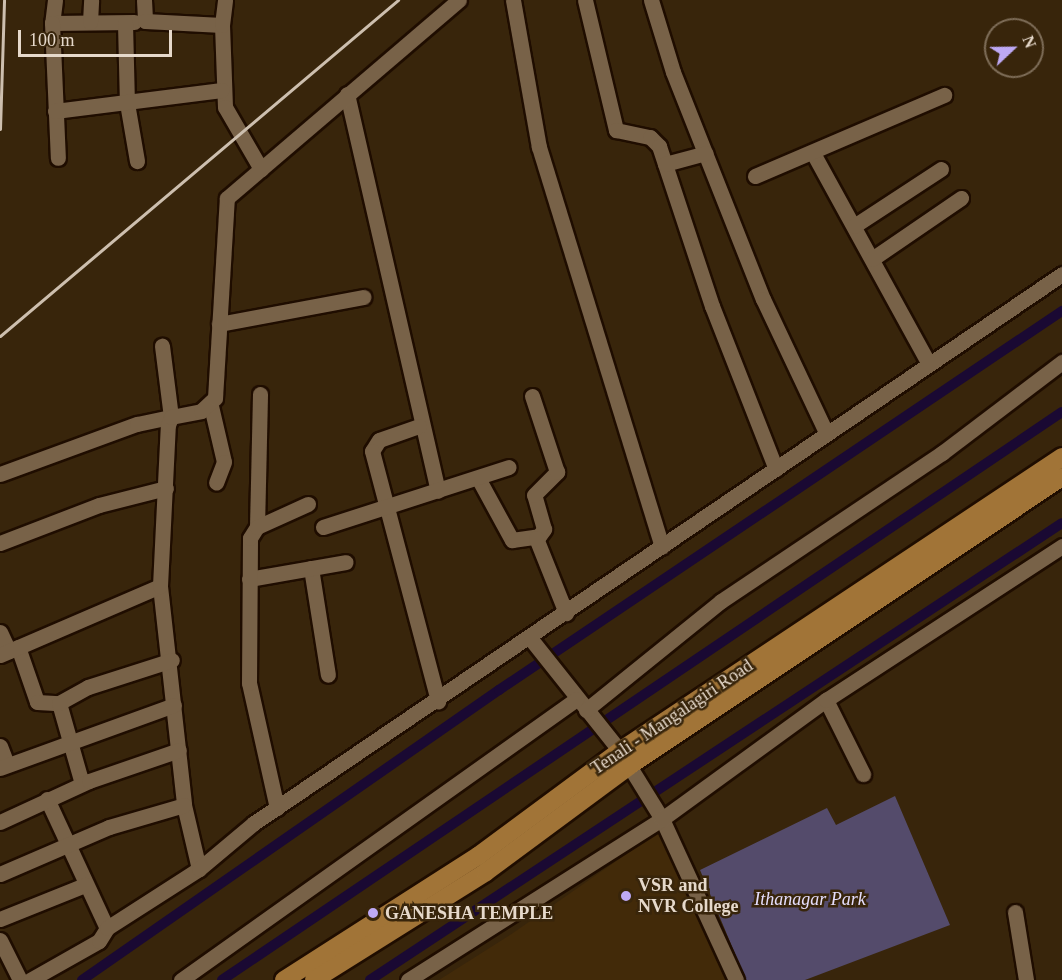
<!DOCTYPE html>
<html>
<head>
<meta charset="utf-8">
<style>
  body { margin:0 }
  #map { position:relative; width:1062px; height:980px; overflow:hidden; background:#38250b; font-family:"Times New Roman",serif }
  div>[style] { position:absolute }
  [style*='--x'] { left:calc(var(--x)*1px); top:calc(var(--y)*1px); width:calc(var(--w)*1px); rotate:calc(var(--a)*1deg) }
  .built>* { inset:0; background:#422a09 }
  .green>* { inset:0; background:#544b6b }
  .canal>* { height:10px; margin:-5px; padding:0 5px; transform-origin:5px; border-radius:5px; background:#1a0933 }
  .roads { filter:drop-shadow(2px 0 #1f0d00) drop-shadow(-2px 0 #1f0d00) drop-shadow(0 2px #1f0d00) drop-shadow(0 -2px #1f0d00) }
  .minor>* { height:15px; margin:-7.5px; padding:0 7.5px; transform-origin:7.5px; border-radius:7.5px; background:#786248 }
  .major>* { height:18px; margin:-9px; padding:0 9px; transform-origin:9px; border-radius:9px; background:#a17437 }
  .rail>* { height:3px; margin:-1.5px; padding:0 1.5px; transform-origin:1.5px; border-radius:1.5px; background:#cdbfaf }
  .dots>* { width:16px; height:16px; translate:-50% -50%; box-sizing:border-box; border:3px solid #38250b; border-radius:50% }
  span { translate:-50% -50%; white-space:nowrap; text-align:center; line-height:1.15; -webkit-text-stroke:5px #38250b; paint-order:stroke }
  .street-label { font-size:18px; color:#e6d9cb }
  .poi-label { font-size:18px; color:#e6d9cb; font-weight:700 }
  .left { translate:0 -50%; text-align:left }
  .park-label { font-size:18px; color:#e5defd; font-style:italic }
  .north { position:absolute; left:984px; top:18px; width:60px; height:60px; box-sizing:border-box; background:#38250b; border:2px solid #7e6d58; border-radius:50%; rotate:68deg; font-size:16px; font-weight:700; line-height:24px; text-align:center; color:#e6d9cb }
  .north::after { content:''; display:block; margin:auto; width:21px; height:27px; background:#bea9f5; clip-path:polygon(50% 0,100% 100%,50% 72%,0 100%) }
  .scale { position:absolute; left:18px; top:30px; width:154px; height:27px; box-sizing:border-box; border:3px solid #e6d9cb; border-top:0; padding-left:8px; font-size:18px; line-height:21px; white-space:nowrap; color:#e6d9cb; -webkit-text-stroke:4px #38250b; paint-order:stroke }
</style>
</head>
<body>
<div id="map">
  <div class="built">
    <i style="clip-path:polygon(658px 832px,726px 980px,439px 980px,513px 933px)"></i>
  </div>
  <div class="green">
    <i style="clip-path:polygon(895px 796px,950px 925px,805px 980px,746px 980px,700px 870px,827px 808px,836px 825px)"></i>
  </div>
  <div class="canal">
    <i style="--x:82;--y:980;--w:508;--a:-34.82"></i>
    <i style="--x:499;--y:690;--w:679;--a:-33.95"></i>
    <i style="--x:222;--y:980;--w:1014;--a:-34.07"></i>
    <i style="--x:370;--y:980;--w:829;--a:-33.44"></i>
  </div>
  <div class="roads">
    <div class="minor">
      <i style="--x:55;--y:0;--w:23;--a:97"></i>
      <i style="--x:52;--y:23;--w:82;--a:-0.7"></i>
      <i style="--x:144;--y:0;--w:21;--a:87"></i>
      <i style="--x:145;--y:21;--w:77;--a:3"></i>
      <i style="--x:222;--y:25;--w:82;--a:87.9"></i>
      <i style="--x:225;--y:107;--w:72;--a:59.9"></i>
      <i style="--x:513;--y:0;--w:149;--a:80"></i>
      <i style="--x:539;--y:147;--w:418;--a:72.9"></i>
      <i style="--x:585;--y:0;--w:134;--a:76.6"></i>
      <i style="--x:616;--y:130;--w:35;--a:12"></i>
      <i style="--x:650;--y:137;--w:13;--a:45"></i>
      <i style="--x:659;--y:146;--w:169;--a:71.7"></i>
      <i style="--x:712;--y:306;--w:175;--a:68.6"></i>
      <i style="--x:651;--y:0;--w:75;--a:73"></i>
      <i style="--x:673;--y:72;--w:244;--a:68.4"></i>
      <i style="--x:763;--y:299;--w:147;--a:64.7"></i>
      <i style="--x:90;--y:22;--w:22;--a:-87"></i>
      <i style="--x:52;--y:23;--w:135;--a:87.5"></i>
      <i style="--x:125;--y:23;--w:80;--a:88.6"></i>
      <i style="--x:127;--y:103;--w:59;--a:80.2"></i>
      <i style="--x:222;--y:25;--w:25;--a:-83"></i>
      <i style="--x:347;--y:94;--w:407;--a:77.1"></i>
      <i style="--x:55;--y:111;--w:168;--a:-7.2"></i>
      <i style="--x:813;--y:153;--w:236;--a:61.2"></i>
      <i style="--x:665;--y:164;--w:42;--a:-15"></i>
      <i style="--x:755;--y:176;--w:206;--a:-23.2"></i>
      <i style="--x:854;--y:226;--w:104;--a:-33.2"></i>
      <i style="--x:872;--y:259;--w:108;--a:-34.4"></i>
      <i style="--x:219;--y:324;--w:147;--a:-10.6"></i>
      <i style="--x:211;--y:406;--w:57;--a:76.9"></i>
      <i style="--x:224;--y:462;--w:22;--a:111"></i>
      <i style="--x:419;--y:426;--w:42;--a:160.7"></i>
      <i style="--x:379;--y:440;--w:13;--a:122"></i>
      <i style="--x:372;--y:451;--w:259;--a:75.2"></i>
      <i style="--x:0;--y:474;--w:146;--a:-20.1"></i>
      <i style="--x:137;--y:424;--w:35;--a:-12"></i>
      <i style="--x:171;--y:417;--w:72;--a:-97.2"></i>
      <i style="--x:478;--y:478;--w:71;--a:61.3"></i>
      <i style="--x:512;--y:540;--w:27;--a:-8"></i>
      <i style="--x:539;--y:536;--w:9;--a:-54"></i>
      <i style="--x:544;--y:529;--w:35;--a:-106"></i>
      <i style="--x:534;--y:495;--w:33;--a:-45"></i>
      <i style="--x:557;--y:472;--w:80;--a:-108.2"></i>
      <i style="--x:257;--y:527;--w:133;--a:-88.7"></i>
      <i style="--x:323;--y:527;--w:195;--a:-17.9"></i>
      <i style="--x:536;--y:538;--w:81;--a:68.2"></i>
      <i style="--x:0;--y:543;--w:106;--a:-21"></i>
      <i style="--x:99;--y:505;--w:69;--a:-14.2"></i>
      <i style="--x:311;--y:568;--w:108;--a:81"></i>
      <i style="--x:249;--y:579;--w:98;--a:-9.9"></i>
      <i style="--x:160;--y:586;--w:220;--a:83.7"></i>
      <i style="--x:184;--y:805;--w:66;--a:76.8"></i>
      <i style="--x:0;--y:632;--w:21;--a:65"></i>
      <i style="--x:530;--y:638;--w:144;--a:51.5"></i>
      <i style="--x:620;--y:751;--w:80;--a:58.3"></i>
      <i style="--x:662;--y:819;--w:177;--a:65.3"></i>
      <i style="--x:18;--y:647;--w:58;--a:70.9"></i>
      <i style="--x:37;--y:702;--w:22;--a:3"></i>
      <i style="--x:59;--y:703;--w:84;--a:74.1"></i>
      <i style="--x:0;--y:655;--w:174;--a:-23.3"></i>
      <i style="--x:160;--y:586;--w:161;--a:-87.2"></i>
      <i style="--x:168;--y:425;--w:9;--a:-69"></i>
      <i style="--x:171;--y:417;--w:31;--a:-11"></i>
      <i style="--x:201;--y:411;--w:19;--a:-43"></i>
      <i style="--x:215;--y:398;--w:200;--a:-86.6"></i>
      <i style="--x:227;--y:198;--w:305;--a:-40.5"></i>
      <i style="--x:826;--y:700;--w:83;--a:63.4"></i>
      <i style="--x:59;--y:703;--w:33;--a:-29"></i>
      <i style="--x:88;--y:687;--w:88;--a:-17.8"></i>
      <i style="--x:586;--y:710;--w:174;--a:-38.9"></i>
      <i style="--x:721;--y:601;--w:266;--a:-33.8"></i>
      <i style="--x:942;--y:453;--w:151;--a:-37.2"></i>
      <i style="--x:0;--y:746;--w:19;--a:69"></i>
      <i style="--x:0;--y:768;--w:185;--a:-19.9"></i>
      <i style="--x:47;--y:799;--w:142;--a:65.1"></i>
      <i style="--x:277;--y:808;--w:128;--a:-102.6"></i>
      <i style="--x:249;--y:683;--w:145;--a:-89.6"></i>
      <i style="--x:250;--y:538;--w:13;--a:-58"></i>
      <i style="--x:257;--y:527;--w:56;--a:-24.3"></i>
      <i style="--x:0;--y:822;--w:98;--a:-24.7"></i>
      <i style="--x:89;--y:781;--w:95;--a:-19"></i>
      <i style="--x:0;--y:874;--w:119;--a:-23.3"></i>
      <i style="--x:109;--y:827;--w:78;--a:-16.3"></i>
      <i style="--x:1015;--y:912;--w:69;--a:80.8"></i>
      <i style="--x:0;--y:919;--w:92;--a:-21.8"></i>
      <i style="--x:0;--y:940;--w:45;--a:63.4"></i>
      <i style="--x:30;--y:980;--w:79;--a:-29.5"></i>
      <i style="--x:99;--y:941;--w:15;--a:-58"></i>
      <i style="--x:107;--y:928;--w:109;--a:-32.7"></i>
      <i style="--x:199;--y:869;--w:72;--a:-39.9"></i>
      <i style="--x:254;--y:823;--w:977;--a:-34.19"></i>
      <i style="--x:181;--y:980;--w:485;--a:-35.4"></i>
      <i style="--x:408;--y:980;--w:301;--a:-32.4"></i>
      <i style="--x:662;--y:819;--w:203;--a:-36"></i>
      <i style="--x:826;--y:700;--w:282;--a:-33.1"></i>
    </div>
    <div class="major">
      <i style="--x:284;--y:980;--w:230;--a:-32.6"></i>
      <i style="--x:478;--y:856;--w:177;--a:-36.5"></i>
      <i style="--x:620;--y:751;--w:531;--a:-33.63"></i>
      <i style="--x:314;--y:980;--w:203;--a:-32.1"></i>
      <i style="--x:486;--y:872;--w:178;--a:-36.5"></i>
      <i style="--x:629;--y:766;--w:521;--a:-33.72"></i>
    </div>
  </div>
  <div class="rail">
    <i style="--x:0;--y:129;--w:129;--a:-88.2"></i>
    <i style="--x:0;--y:336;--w:521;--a:-40.17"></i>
  </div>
  <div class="dots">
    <i style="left:626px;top:896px;background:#bea9f5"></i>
    <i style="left:373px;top:913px;background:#bea9f5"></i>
  </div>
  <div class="street-label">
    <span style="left:672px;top:717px;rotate:-34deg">Tenali - Mangalagiri Road</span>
  </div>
  <div class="poi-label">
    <span class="left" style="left:638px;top:896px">VSR and<br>NVR College</span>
    <span class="left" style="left:385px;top:913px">GANESHA TEMPLE</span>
  </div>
  <div class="park-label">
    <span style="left:810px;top:899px">Ithanagar Park</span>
  </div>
  <div class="north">N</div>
  <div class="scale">100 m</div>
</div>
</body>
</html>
